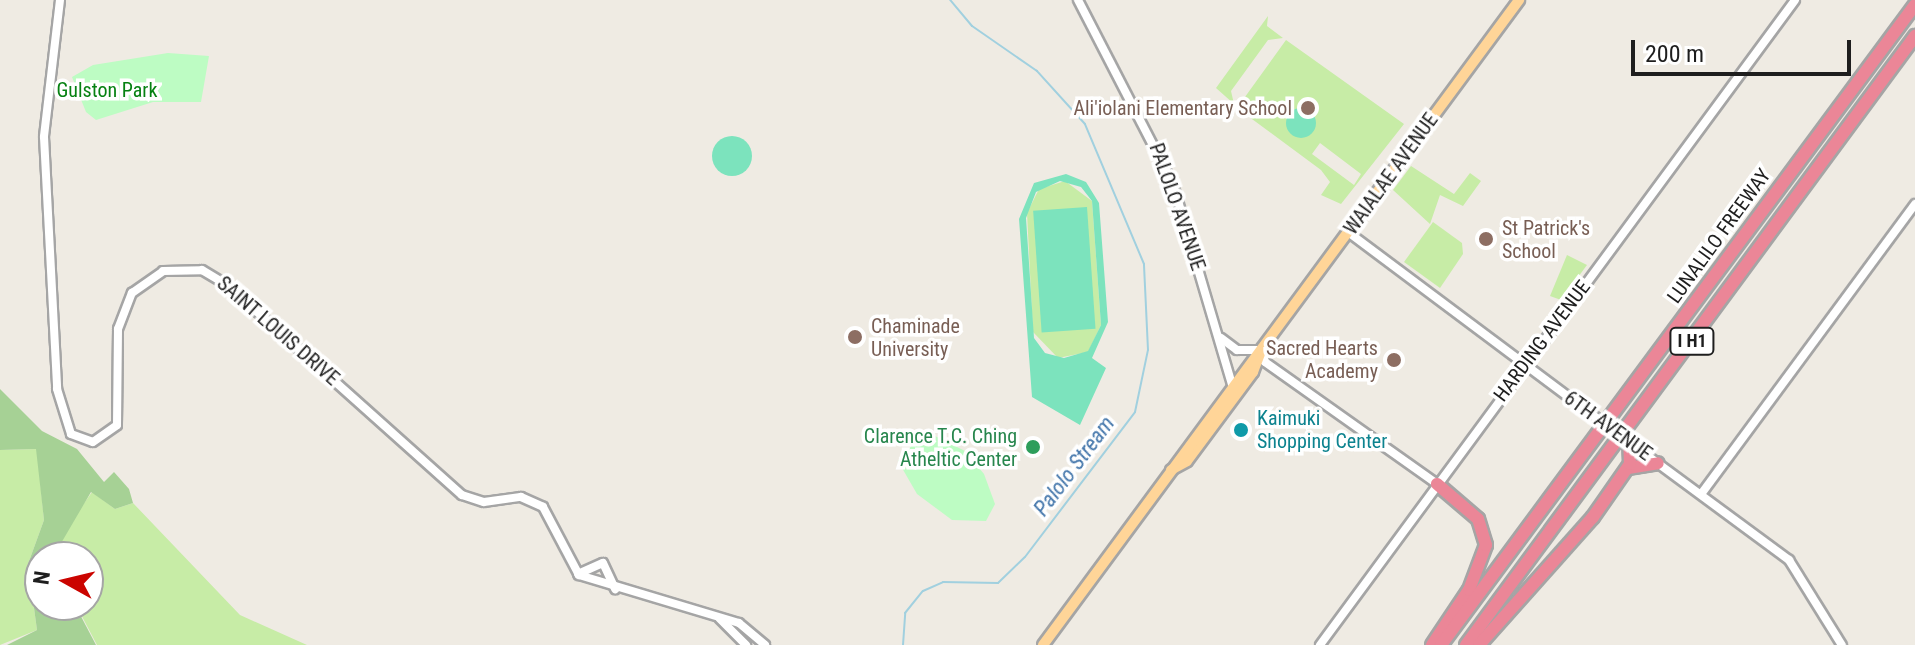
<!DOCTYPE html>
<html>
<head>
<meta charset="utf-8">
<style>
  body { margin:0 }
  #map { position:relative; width:1915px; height:645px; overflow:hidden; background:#efebe3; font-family:"Roboto Condensed",sans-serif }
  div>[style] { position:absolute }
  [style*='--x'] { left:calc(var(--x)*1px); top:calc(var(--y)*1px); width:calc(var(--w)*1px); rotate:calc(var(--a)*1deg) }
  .grass>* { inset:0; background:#c7eca6 }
  .forest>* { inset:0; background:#a6d195 }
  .park>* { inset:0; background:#bdfcc3 }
  .pitch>* { inset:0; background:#7ce3bd; transform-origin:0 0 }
  .round { border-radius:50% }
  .stream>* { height:2px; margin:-1px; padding:0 1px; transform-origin:1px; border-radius:1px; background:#a1d0df }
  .roads { filter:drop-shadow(2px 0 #a5a5a5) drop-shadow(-2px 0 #a5a5a5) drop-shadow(0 2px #a5a5a5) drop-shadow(0 -2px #a5a5a5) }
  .minor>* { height:8px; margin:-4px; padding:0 4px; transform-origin:4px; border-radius:4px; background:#fff }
  .major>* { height:10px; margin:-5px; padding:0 5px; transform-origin:5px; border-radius:5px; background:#ffd598 }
  .highway>* { height:12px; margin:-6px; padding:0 6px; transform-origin:6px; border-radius:6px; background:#eb8697 }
  .bridges { filter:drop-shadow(2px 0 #a5a5a5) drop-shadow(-2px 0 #a5a5a5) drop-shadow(0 2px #a5a5a5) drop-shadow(0 -2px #a5a5a5) }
  .minor-bridge>* { height:8px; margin:-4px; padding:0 4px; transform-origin:4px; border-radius:4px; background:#fff }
  .dots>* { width:22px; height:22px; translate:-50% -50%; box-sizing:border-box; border:4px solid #fff; border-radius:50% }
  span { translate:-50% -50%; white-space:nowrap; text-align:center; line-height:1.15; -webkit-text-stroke:7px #fff; paint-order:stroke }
  .shield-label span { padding:2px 6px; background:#fff; border:2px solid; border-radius:6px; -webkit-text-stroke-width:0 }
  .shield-label { font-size:18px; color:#1e1e1e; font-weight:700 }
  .park-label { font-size:20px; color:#068112 }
  .education-label { font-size:20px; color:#785e54 }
  .right { translate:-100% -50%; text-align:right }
  .left { translate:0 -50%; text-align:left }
  .street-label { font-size:20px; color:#1e1e1e }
  .culture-label { font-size:20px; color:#0d838f }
  .leisure-label { font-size:20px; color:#27864d }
  .water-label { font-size:22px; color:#4275aa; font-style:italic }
  .north { position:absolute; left:24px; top:541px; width:80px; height:80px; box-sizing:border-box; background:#fff; border:2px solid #a5a5a5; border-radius:50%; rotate:278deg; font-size:22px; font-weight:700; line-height:32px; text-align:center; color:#1e1e1e }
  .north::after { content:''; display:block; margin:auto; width:28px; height:36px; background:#cb0400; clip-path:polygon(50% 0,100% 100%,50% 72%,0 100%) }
  .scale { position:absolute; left:1631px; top:40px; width:220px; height:36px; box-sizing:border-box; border:4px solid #1e1e1e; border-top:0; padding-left:10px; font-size:24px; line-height:28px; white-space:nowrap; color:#1e1e1e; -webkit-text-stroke:6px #fff; paint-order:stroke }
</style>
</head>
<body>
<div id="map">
  <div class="grass">
    <i style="clip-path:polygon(1268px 16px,1267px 26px,1283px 38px,1268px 40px,1231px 91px,1234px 104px,1216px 88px)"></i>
    <i style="clip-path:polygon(evenodd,1286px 40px,1404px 124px,1341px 204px,1321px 195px,1330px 182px,1321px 170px,1237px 108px,1286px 40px,1320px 143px,1361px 174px,1354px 185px,1312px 154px,1320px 143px)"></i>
    <i style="clip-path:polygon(1411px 166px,1454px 194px,1470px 173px,1481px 181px,1463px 206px,1440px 195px,1430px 224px,1393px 190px)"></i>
    <i style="clip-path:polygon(1065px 181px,1092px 201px,1101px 325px,1088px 352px,1058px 358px,1033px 332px,1027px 213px,1039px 189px)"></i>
    <i style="clip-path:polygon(1433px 222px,1462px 243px,1463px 254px,1440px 288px,1404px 262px)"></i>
    <i style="clip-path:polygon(1567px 255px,1587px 265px,1561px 300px,1550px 296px)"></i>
    <i style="clip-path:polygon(37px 449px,44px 520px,28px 564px,37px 630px,0 645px,0 450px)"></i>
    <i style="clip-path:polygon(92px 492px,115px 509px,133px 503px,240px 615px,307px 645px,97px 645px,76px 605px,88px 605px,88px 557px,53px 557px,51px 550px)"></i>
  </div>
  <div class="forest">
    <i style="clip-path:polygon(0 389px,42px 431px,77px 449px,104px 482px,114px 472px,129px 489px,133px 503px,115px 509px,91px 492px,53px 557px,40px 557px,40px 605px,75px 605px,96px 645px,7px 645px,37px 630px,28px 564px,44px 520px,36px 449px,0 450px)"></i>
  </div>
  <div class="park">
    <i style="clip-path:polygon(168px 53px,209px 56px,201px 102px,153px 102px,96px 120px,86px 112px,72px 77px,93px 65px)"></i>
    <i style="clip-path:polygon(925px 431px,965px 451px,984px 474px,995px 504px,986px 521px,952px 520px,917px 494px,898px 461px)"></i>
  </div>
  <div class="pitch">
    <i class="round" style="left:1286px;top:108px;width:30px;height:30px"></i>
    <i class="round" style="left:712px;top:136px;width:40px;height:40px"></i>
    <i style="clip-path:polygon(evenodd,1066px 174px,1086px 182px,1099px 203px,1108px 322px,1092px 358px,1106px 368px,1080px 425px,1032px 397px,1019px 219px,1034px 183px,1066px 174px,1060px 181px,1081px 187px,1092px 201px,1101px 325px,1088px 351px,1064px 358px,1045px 353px,1034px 338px,1026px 218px,1036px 192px,1060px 181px)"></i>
    <i style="left:1087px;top:207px;width:122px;height:54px;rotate:86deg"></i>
  </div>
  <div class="stream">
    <i style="--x:903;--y:645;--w:32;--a:-86"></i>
    <i style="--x:905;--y:613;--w:28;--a:-51"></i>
    <i style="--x:923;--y:591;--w:22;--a:-24"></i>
    <i style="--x:943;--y:582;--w:55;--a:1"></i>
    <i style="--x:998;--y:583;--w:37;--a:-44"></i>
    <i style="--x:1025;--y:557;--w:182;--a:-52.8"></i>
    <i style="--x:1135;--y:412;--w:63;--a:-78.2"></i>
    <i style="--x:1148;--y:350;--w:86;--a:-92.7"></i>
    <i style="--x:1144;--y:264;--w:152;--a:-112.9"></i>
    <i style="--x:1085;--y:124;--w:72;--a:-132.2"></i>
    <i style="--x:1037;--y:71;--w:79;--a:-145.3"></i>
    <i style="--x:972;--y:26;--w:34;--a:-130"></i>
  </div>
  <div class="roads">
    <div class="minor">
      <i style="--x:60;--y:0;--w:138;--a:96.7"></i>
      <i style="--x:44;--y:137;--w:252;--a:87"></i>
      <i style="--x:57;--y:389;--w:47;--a:72.7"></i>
      <i style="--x:71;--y:434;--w:23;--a:20"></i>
      <i style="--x:93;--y:442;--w:29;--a:-35"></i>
      <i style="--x:117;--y:425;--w:96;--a:-89.4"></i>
      <i style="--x:118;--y:329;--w:39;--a:-69"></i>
      <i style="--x:132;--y:293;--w:38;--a:-35"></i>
      <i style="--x:163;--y:271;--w:39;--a:-1"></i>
      <i style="--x:202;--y:270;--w:29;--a:31"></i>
      <i style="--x:227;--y:285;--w:315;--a:41.8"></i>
      <i style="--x:462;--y:495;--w:23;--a:18"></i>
      <i style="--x:484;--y:502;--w:37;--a:-8"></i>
      <i style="--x:521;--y:497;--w:24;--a:24"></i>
      <i style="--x:543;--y:507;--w:77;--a:62.1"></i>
      <i style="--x:579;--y:575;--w:167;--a:16.7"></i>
      <i style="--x:739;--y:623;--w:34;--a:40"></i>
      <i style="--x:1078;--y:0;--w:207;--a:62.7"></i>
      <i style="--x:1173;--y:184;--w:213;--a:73.6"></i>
      <i style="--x:1348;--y:232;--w:307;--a:36.8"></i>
      <i style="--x:1221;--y:338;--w:20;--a:37"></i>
      <i style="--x:1237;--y:350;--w:22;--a:0"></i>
      <i style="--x:1262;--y:350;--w:12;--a:76"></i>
      <i style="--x:1265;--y:362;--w:211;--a:35.3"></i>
      <i style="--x:1629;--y:442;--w:199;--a:36.4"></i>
      <i style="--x:1789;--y:560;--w:100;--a:58.1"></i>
      <i style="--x:1702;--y:493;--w:359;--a:-53.6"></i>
      <i style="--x:578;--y:574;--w:27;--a:-24"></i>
      <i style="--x:603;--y:563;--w:29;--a:65"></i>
      <i style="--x:720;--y:619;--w:37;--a:45"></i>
      <i style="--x:1320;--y:645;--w:801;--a:-53.63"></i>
    </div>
    <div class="major">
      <i style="--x:1171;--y:470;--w:18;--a:-29"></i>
      <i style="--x:1187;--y:461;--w:111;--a:-53.4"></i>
      <i style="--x:1253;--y:372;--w:25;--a:-69"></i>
      <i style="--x:1043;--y:645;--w:802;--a:-53.57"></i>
    </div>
    <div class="highway">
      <i style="--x:1628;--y:468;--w:30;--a:-9"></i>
      <i style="--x:1432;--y:645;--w:66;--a:-56.1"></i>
      <i style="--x:1469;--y:590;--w:48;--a:-69.3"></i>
      <i style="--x:1486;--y:545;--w:27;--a:-107"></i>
      <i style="--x:1478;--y:519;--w:54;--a:-139.5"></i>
      <i style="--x:1441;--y:645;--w:796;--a:-53.48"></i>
      <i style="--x:1466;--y:645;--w:757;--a:-53.6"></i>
      <i style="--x:1479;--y:645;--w:171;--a:-48.3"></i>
      <i style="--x:1593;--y:517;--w:65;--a:-55.1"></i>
      <i style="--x:1630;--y:464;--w:23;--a:-92"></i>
    </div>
  </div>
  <div class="bridges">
    <div class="minor-bridge">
      <i style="--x:1594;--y:416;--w:43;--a:35.5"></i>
    </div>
  </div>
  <div class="dots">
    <i style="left:1308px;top:108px;background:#8d6e63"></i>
    <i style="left:1486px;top:239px;background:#8d6e63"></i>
    <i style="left:855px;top:337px;background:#8d6e63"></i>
    <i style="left:1394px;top:360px;background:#8d6e63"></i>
    <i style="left:1241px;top:430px;background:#0f9aa8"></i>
    <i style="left:1033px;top:447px;background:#2e9e5b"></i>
  </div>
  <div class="shield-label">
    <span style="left:1692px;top:341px">I H1</span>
  </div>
  <div class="park-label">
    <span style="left:107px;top:90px">Gulston Park</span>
  </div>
  <div class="education-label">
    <span class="right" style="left:1292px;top:108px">Ali'iolani Elementary School</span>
    <span class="left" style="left:1502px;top:240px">St Patrick's<br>School</span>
    <span class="left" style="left:871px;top:338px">Chaminade<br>University</span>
    <span class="right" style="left:1378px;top:360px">Sacred Hearts<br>Academy</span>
  </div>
  <div class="street-label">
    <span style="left:1391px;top:174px;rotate:-54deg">WAIALAE AVENUE</span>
    <span style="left:1177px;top:207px;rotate:71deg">PALOLO AVENUE</span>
    <span style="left:1719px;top:236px;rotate:-54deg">LUNALILO FREEWAY</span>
    <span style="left:278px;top:331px;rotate:41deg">SAINT LOUIS DRIVE</span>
    <span style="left:1542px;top:341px;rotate:-53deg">HARDING AVENUE</span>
    <span style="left:1608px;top:426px;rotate:36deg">6TH AVENUE</span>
  </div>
  <div class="culture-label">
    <span class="left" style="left:1257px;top:430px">Kaimuki<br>Shopping Center</span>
  </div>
  <div class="leisure-label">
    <span class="right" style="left:1017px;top:448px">Clarence T.C. Ching<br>Atheltic Center</span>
  </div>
  <div class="water-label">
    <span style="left:1074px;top:466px;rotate:-53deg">Palolo Stream</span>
  </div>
  <div class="north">N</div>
  <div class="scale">200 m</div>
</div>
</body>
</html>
